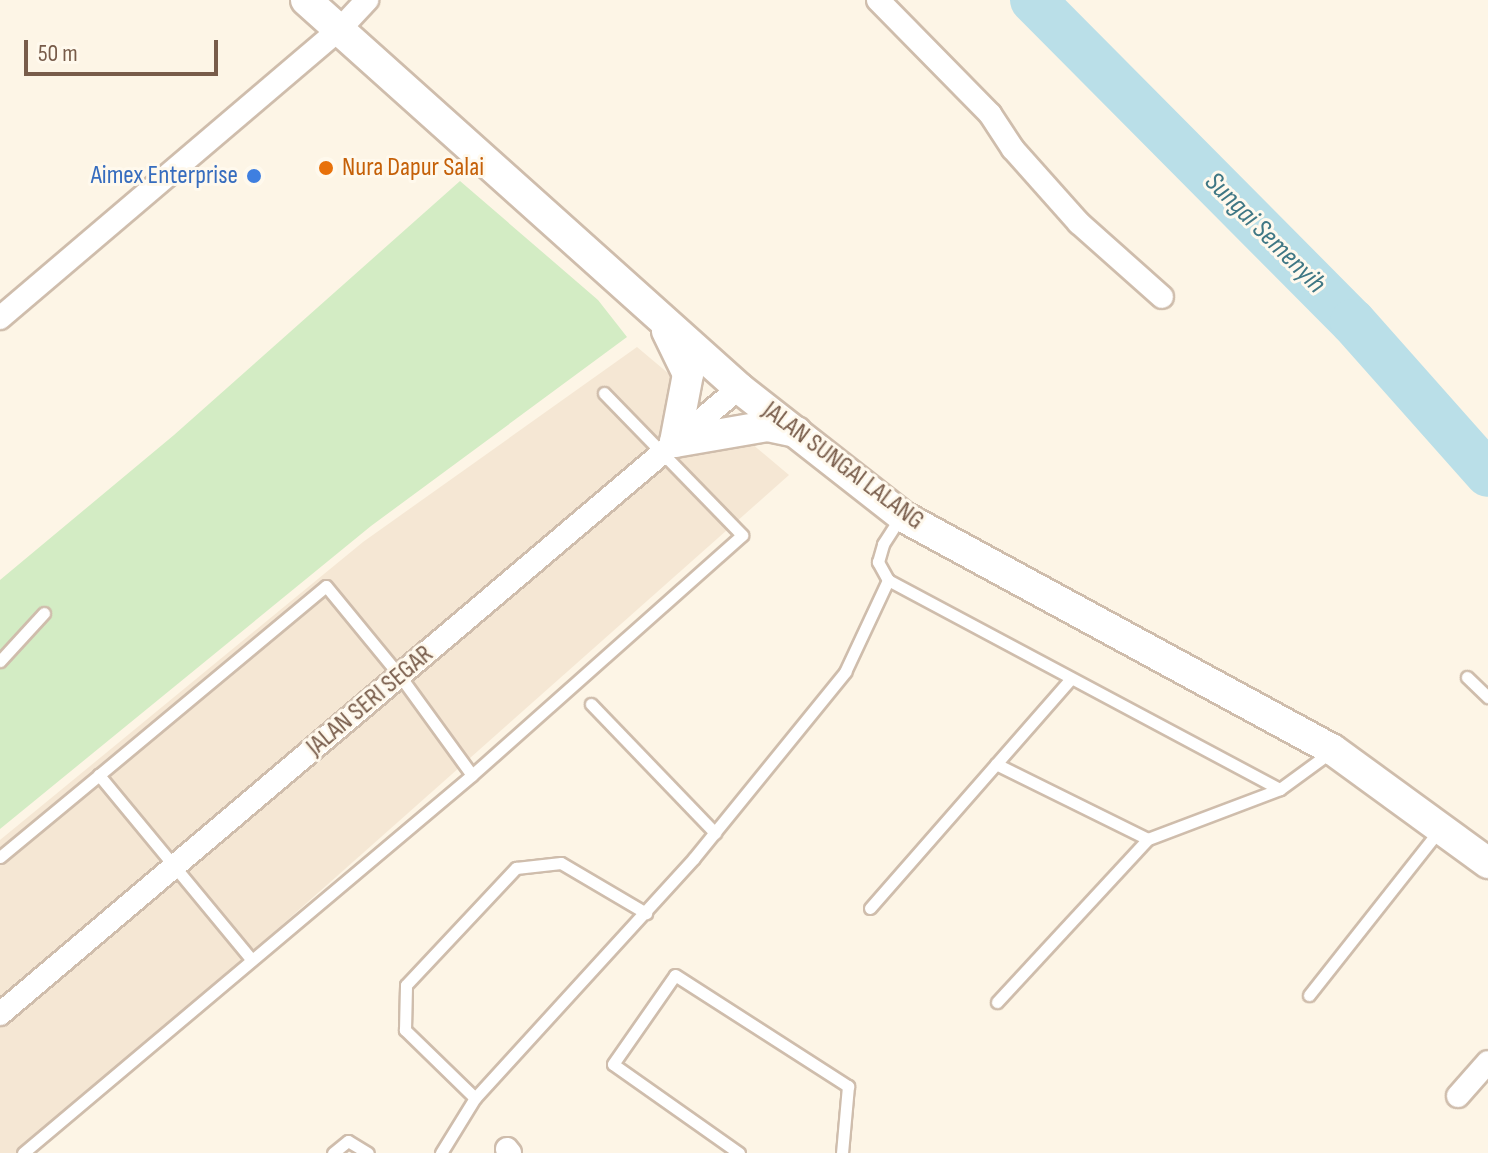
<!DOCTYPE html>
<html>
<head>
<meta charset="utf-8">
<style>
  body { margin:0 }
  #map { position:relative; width:1488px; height:1153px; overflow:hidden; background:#fdf5e6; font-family:"Sofia Sans Condensed",sans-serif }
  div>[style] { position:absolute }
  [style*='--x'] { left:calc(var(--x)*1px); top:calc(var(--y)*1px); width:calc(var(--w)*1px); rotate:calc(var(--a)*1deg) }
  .residential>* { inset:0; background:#f5e7d4 }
  .green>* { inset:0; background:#d3ecc4 }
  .river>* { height:46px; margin:-23px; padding:0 23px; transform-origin:23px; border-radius:23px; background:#badfe8 }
  .roads { filter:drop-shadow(2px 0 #cfbdac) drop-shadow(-2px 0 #cfbdac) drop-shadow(0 2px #cfbdac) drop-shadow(0 -2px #cfbdac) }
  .lane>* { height:11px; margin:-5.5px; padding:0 5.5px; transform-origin:5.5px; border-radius:5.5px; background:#fff }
  .street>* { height:22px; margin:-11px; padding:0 11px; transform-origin:11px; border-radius:11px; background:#fff }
  .secondary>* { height:30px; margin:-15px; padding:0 15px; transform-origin:15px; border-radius:15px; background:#fff }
  .dots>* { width:22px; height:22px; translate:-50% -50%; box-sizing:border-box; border:4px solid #fff9ed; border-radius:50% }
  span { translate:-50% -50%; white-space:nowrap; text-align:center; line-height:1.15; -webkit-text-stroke:6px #fff9ed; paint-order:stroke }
  .food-label { font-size:26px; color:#c56008 }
  .left { translate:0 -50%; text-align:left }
  .shop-label { font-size:26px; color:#366cbe }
  .right { translate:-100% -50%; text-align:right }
  .street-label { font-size:26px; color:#785c4a }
  .water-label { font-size:28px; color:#3f7784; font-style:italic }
  .scale { position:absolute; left:24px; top:40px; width:194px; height:36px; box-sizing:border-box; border:4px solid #785c4a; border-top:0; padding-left:10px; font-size:24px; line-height:28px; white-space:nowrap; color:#785c4a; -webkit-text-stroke:6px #fff9ed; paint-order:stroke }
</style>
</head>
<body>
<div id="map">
  <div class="residential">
    <i style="clip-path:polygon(637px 347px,789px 475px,25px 1153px,0 1153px,0 840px,363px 542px)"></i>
  </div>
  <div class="green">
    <i style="clip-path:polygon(460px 181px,598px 300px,627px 337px,371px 526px,0 829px,0 580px,174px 435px)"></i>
  </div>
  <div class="river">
    <i style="--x:1033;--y:0;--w:454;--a:45.2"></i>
    <i style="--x:1353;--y:322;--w:203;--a:48.4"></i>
  </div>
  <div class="roads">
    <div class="lane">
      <i style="--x:888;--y:580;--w:444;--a:28.1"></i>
      <i style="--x:0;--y:661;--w:65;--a:-47.5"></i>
      <i style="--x:1467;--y:677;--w:29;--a:44"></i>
      <i style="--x:591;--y:704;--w:179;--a:46.1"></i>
      <i style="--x:996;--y:764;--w:169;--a:26.3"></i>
      <i style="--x:0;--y:857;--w:129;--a:-39.6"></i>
      <i style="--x:870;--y:908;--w:305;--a:-48.8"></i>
      <i style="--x:251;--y:959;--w:239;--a:-129.6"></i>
      <i style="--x:99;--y:775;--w:295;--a:-39.8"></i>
      <i style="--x:326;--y:586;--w:117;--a:50.6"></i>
      <i style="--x:400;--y:676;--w:122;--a:54"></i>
      <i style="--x:1309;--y:995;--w:211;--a:-51.7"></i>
      <i style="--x:997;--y:1002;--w:222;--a:-47.2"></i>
      <i style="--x:1148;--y:839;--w:141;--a:-20.7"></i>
      <i style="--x:1280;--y:789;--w:64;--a:-36.2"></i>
      <i style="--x:475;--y:1098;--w:98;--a:-135.8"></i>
      <i style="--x:405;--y:1030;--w:45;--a:-88.7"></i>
      <i style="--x:406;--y:985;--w:161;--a:-46.8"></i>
      <i style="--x:516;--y:868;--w:45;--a:-6.3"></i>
      <i style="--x:561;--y:863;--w:99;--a:30.5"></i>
      <i style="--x:23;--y:1153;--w:587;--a:-40.09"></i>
      <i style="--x:472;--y:775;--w:361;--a:-41.6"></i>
      <i style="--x:742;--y:535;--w:198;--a:-134.2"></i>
      <i style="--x:333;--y:1153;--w:19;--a:-39"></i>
      <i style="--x:348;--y:1141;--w:23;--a:31"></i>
      <i style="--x:441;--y:1153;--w:65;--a:-58.3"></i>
      <i style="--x:475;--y:1098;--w:325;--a:-47.6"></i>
      <i style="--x:694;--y:858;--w:240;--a:-50.9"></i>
      <i style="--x:845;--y:672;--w:102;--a:-64.9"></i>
      <i style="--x:888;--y:580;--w:21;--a:-119"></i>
      <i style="--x:878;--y:562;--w:19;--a:-74"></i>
      <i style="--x:883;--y:544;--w:33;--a:-57"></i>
      <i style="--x:739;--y:1153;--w:154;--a:-144.8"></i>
      <i style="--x:613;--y:1064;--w:108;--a:-55.1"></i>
      <i style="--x:675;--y:975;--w:206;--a:32.7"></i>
      <i style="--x:848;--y:1086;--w:67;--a:95.1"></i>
    </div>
    <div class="street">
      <i style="--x:878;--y:0;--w:160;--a:45.5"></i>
      <i style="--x:990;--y:114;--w:42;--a:56.7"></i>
      <i style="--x:1013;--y:149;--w:99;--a:48.3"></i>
      <i style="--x:1079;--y:223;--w:111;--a:41.7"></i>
      <i style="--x:0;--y:318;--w:446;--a:-40.4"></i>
      <i style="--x:340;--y:29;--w:40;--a:-47"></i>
      <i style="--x:0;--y:1014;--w:969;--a:-40.27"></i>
      <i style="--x:1458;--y:1096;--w:45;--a:-48.6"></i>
      <i style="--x:507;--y:1149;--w:5;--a:53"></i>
    </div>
    <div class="secondary">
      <i style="--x:306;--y:0;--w:581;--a:41.86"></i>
      <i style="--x:739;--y:388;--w:207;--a:38.1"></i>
      <i style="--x:902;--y:516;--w:490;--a:28.5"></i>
      <i style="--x:1333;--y:750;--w:192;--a:36.1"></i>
      <i style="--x:667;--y:331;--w:48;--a:64"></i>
      <i style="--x:688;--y:374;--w:69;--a:100.8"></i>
      <i style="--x:675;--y:442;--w:94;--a:-9.8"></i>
      <i style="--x:768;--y:426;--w:29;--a:12"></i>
    </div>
  </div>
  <div class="dots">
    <i style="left:326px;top:168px;background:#e8710a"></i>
    <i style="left:254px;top:176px;background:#3f7fe0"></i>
  </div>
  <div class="food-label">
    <span class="left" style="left:342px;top:168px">Nura Dapur Salai</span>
  </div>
  <div class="shop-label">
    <span class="right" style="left:238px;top:176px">Aimex Enterprise</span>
  </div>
  <div class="street-label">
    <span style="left:843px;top:466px;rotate:37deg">JALAN SUNGAI LALANG</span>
    <span style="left:370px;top:701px;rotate:-40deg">JALAN SERI SEGAR</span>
  </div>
  <div class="water-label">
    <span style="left:1265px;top:233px;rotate:45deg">Sungai Semenyih</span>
  </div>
  <div class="scale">50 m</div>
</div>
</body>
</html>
